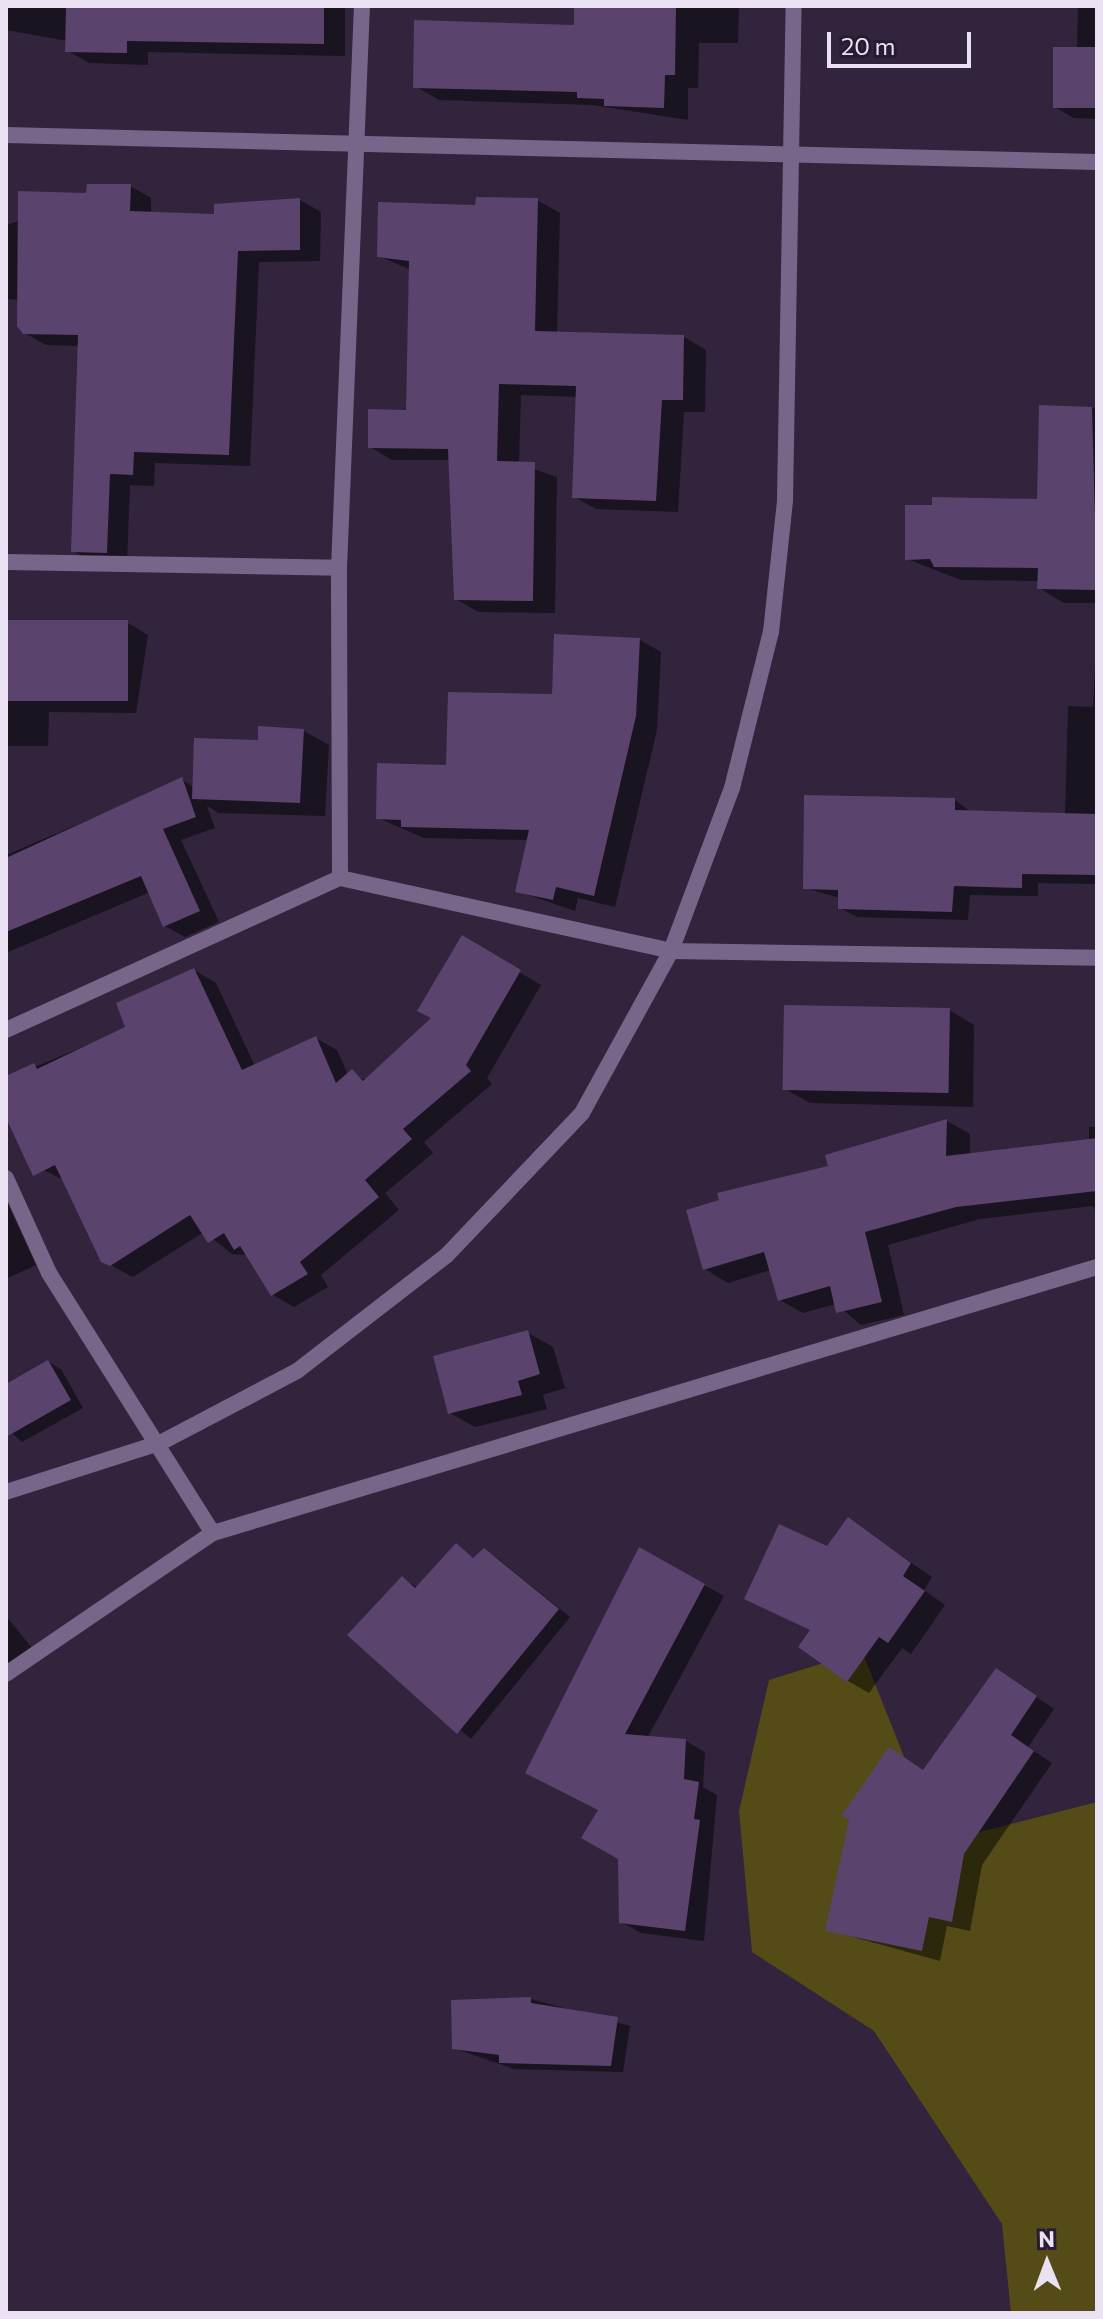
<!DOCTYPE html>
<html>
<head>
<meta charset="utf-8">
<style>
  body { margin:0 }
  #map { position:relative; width:1103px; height:2319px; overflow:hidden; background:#31243c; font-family:Commissioner,sans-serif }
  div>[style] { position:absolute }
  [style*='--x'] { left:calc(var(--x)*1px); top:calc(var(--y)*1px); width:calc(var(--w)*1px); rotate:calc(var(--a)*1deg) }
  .green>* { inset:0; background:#544b17 }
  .shadow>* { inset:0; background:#0007 }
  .building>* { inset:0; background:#5a436d; transform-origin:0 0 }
  .minor>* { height:16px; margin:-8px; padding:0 8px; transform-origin:8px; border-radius:8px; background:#78658a }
  .tertiary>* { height:16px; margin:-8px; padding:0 8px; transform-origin:8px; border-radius:8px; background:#78658a }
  span { translate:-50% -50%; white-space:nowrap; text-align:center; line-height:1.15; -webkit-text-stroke:6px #271b31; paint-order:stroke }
  .frame { position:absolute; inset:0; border:8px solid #eae2f2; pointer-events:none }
  .north { position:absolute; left:1007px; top:2223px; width:80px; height:80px; -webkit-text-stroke:6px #271b31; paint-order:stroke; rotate:359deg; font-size:22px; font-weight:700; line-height:32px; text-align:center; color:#eae2f2 }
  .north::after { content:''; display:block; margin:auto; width:28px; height:36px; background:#eae2f2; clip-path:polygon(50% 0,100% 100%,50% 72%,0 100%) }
  .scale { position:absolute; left:827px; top:32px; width:144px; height:36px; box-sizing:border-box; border:4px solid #eae2f2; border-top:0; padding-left:10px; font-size:24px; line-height:28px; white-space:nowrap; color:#eae2f2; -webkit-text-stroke:6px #271b31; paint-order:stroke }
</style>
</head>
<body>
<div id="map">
  <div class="green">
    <i style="clip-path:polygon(862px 1651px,907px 1764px,952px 1839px,1097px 1802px,1097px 2313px,1011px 2313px,1002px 2224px,874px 2031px,752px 1952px,739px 1811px,769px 1680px)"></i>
  </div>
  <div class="shadow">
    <i style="clip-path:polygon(6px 6px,345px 6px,345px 56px,148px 52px,148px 65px,89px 63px,68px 51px,68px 41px,6px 30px)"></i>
    <i style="clip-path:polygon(576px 6px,739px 6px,738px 43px,699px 43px,698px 88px,688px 88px,688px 120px,593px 105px,439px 100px,415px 86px,576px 27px)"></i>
    <i style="clip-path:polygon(1078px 6px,1097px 6px,1097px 119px,1074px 118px,1054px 107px,1077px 49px)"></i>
    <i style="clip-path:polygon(130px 186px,151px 198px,151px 214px,216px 216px,300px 200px,321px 212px,320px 261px,259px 262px,250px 466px,155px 463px,154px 486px,130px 485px,127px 564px,94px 563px,73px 551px,79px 346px,46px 345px,25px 333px,20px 300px,6px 299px,6px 225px)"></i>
    <i style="clip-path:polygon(537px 200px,560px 213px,557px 333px,684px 337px,706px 350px,705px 412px,684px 412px,678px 512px,596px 509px,574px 497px,578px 397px,521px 395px,519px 464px,557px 477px,555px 613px,478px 612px,456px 599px,450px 460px,392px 460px,370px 447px,408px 412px,411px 270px,379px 256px,477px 207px)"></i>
    <i style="clip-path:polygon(1040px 407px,1097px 408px,1097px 603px,1064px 603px,1039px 588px,1039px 581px,961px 580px,907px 559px,1039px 501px)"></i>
    <i style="clip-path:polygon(6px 622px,128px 623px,148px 635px,136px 713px,49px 712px,48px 746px,6px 746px)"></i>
    <i style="clip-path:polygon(640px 640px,661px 652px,657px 730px,615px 907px,578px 898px,575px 911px,517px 891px,529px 840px,424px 838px,378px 818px)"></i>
    <i style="clip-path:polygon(1095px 666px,1097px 884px,1038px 883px,1038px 896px,970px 895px,968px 920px,857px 917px,840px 908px,840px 898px,805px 888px,955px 800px,972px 813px,1065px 815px,1068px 706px,1093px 707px)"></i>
    <i style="clip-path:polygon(304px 731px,329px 745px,325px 816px,219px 813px,207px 806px,215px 828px,181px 840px,219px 922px,185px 937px,165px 926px,150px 892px,6px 953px,6px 855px,182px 780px,194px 787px,259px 742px)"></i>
    <i style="clip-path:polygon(462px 938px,541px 985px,487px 1078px,492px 1084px,424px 1142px,433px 1153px,385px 1193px,399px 1210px,321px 1275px,328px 1287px,294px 1307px,273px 1295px,248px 1255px,232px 1254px,204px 1232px,133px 1277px,103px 1261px,65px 1181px,44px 1170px,6px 1079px,128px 1028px,194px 970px,216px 983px,255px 1066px,316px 1038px,337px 1050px,348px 1075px,367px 1080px,434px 1018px)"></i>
    <i style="clip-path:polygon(949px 1010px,974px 1025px,973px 1107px,810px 1103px,785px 1089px)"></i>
    <i style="clip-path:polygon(947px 1121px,970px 1134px,970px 1155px,1089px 1141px,1089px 1127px,1097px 1127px,1097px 1214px,1093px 1206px,980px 1219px,888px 1245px,904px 1315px,861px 1325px,836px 1304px,803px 1313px,780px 1300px,771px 1270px,728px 1283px,705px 1269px,831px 1167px,827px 1156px)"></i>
    <i style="clip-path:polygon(6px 1200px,36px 1265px,6px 1279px)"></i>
    <i style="clip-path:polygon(528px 1333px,553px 1347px,565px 1388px,543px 1395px,547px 1409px,475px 1427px,450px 1413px)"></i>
    <i style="clip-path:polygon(48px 1362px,61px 1369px,83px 1408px,22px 1442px,6px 1428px,6px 1387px)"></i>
    <i style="clip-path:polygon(848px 1519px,932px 1577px,924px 1590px,945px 1605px,911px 1654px,902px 1648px,869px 1693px,848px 1681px,812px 1631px,746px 1598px,827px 1548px)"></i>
    <i style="clip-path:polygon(456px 1546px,475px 1559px,484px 1551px,497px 1558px,570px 1617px,471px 1739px,350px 1635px,402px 1578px,418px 1588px)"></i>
    <i style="clip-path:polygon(640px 1550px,724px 1596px,648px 1737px,686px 1741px,705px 1752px,703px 1787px,717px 1795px,704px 1941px,641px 1933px,621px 1922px,620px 1858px,600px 1811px)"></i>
    <i style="clip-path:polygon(6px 1616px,32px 1648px,6px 1671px)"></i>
    <i style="clip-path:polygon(1015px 1682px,1054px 1709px,1028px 1747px,1052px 1763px,982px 1865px,970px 1931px,947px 1926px,940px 1961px,828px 1930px,925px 1772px)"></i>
    <i style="clip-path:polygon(531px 1999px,630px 2026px,623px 2072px,514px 2069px,453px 2048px)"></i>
  </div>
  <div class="building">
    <i style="clip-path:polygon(66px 6px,324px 6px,324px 44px,127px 41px,127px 53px,65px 52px)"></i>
    <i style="clip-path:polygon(574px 6px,676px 6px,675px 75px,665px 75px,664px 108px,604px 106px,604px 99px,577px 98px,577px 92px,413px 88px,414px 20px,574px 25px)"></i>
    <i style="left:1053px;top:47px;width:44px;height:61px"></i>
    <i style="clip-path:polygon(87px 184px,131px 184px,130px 211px,214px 214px,214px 204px,300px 198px,300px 250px,238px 251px,229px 455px,134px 452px,133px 475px,110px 474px,107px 553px,71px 552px,78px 335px,23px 334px,17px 326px,18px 191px,86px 193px)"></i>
    <i style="clip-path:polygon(476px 197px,538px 198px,535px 331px,684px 335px,683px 400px,662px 400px,656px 501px,572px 498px,576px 386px,499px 384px,497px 461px,535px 462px,533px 601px,454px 600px,448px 449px,368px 448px,368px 409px,406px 410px,409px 261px,377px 257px,378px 202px,475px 205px)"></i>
    <i style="clip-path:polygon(1039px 405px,1092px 407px,1097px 590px,1037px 589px,1038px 568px,934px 567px,930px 559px,905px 560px,905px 505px,932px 505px,932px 497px,1037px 499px)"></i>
    <i style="left:6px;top:620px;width:122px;height:81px"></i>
    <i style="clip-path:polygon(554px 634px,640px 638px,636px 716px,594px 896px,556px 887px,553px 900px,515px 892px,529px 830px,401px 827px,401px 820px,376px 819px,377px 763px,446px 765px,448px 692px,552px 694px)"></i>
    <i style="clip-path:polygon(258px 726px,304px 729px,300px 803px,192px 799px,194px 738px,258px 740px)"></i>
    <i style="clip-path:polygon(182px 777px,196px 817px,163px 829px,200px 911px,163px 927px,141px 876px,6px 932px,6px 858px)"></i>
    <i style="clip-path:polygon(804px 795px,955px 798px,955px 810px,1097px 814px,1097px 875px,1022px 874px,1022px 888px,954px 886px,952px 912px,838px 909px,838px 890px,803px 889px)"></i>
    <i style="clip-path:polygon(462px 935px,521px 970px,466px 1065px,471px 1071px,403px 1129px,412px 1139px,365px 1180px,379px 1197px,300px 1262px,308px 1274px,271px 1296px,240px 1246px,234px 1250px,224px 1233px,208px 1243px,190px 1215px,110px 1266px,101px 1262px,55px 1165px,33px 1176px,6px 1118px,6px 1076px,34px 1063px,37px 1069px,125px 1027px,116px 1003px,194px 968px,242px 1070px,316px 1036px,336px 1083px,352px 1069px,363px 1081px,431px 1018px,417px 1011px)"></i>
    <i style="left:784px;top:1005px;width:166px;height:85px;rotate:1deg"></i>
    <i style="clip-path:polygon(947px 1119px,946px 1156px,1097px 1138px,1097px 1191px,956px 1207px,865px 1232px,882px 1302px,836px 1313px,830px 1286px,778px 1301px,764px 1252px,703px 1270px,686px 1210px,719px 1200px,717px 1193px,828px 1166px,825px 1155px)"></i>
    <i style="clip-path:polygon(528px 1330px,540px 1374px,518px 1381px,522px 1395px,448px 1414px,433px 1356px)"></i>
    <i style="clip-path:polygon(48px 1360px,71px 1400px,6px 1437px,6px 1384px)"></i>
    <i style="clip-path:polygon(848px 1517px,911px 1563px,903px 1576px,925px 1591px,888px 1643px,879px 1637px,847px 1682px,798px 1647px,810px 1630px,744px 1599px,779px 1524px,827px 1546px)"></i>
    <i style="clip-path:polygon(456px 1543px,473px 1558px,484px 1548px,559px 1609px,457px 1734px,347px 1635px,402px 1576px,415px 1588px)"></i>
    <i style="clip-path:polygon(639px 1547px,705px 1584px,625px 1734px,686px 1739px,684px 1779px,699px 1782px,694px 1819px,700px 1820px,685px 1931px,619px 1923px,618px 1859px,581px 1838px,598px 1810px,525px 1773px)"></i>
    <i style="clip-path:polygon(996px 1668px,1037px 1696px,1011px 1735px,1034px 1751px,964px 1854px,952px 1922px,929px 1917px,922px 1951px,825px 1931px,849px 1819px,841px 1816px,889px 1747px,923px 1770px)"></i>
    <i style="clip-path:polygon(531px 1997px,531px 2003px,618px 2017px,611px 2066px,499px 2063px,499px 2055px,452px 2049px,451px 2000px)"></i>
  </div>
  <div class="minor">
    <i style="--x:6;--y:135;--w:1091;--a:1.42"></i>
    <i style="--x:6;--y:562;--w:333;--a:1"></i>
    <i style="--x:340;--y:878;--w:310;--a:-90.2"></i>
    <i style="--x:339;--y:568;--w:562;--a:-87.66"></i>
    <i style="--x:6;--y:1030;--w:367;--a:-24.5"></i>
    <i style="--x:340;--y:878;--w:339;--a:12.4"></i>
    <i style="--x:671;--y:951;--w:426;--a:0.9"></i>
    <i style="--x:6;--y:1178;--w:104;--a:65.6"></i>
    <i style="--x:49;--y:1273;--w:307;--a:57.8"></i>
    <i style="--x:6;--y:1674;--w:250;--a:-34.3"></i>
    <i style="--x:213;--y:1533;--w:923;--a:-16.75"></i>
  </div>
  <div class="tertiary">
    <i style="--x:6;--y:1492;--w:162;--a:-17.7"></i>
    <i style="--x:160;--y:1443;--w:155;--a:-27.7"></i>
    <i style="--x:297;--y:1371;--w:188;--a:-37.7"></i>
    <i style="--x:446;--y:1256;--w:197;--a:-46.4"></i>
    <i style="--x:582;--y:1113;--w:185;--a:-61.2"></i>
    <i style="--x:671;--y:951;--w:174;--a:-69.5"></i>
    <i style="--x:732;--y:788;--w:161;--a:-76"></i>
    <i style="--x:771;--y:632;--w:133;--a:-83.9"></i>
    <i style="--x:785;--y:500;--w:494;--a:-89"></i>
  </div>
  <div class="frame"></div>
  <div class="north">N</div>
  <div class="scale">20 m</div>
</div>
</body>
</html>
